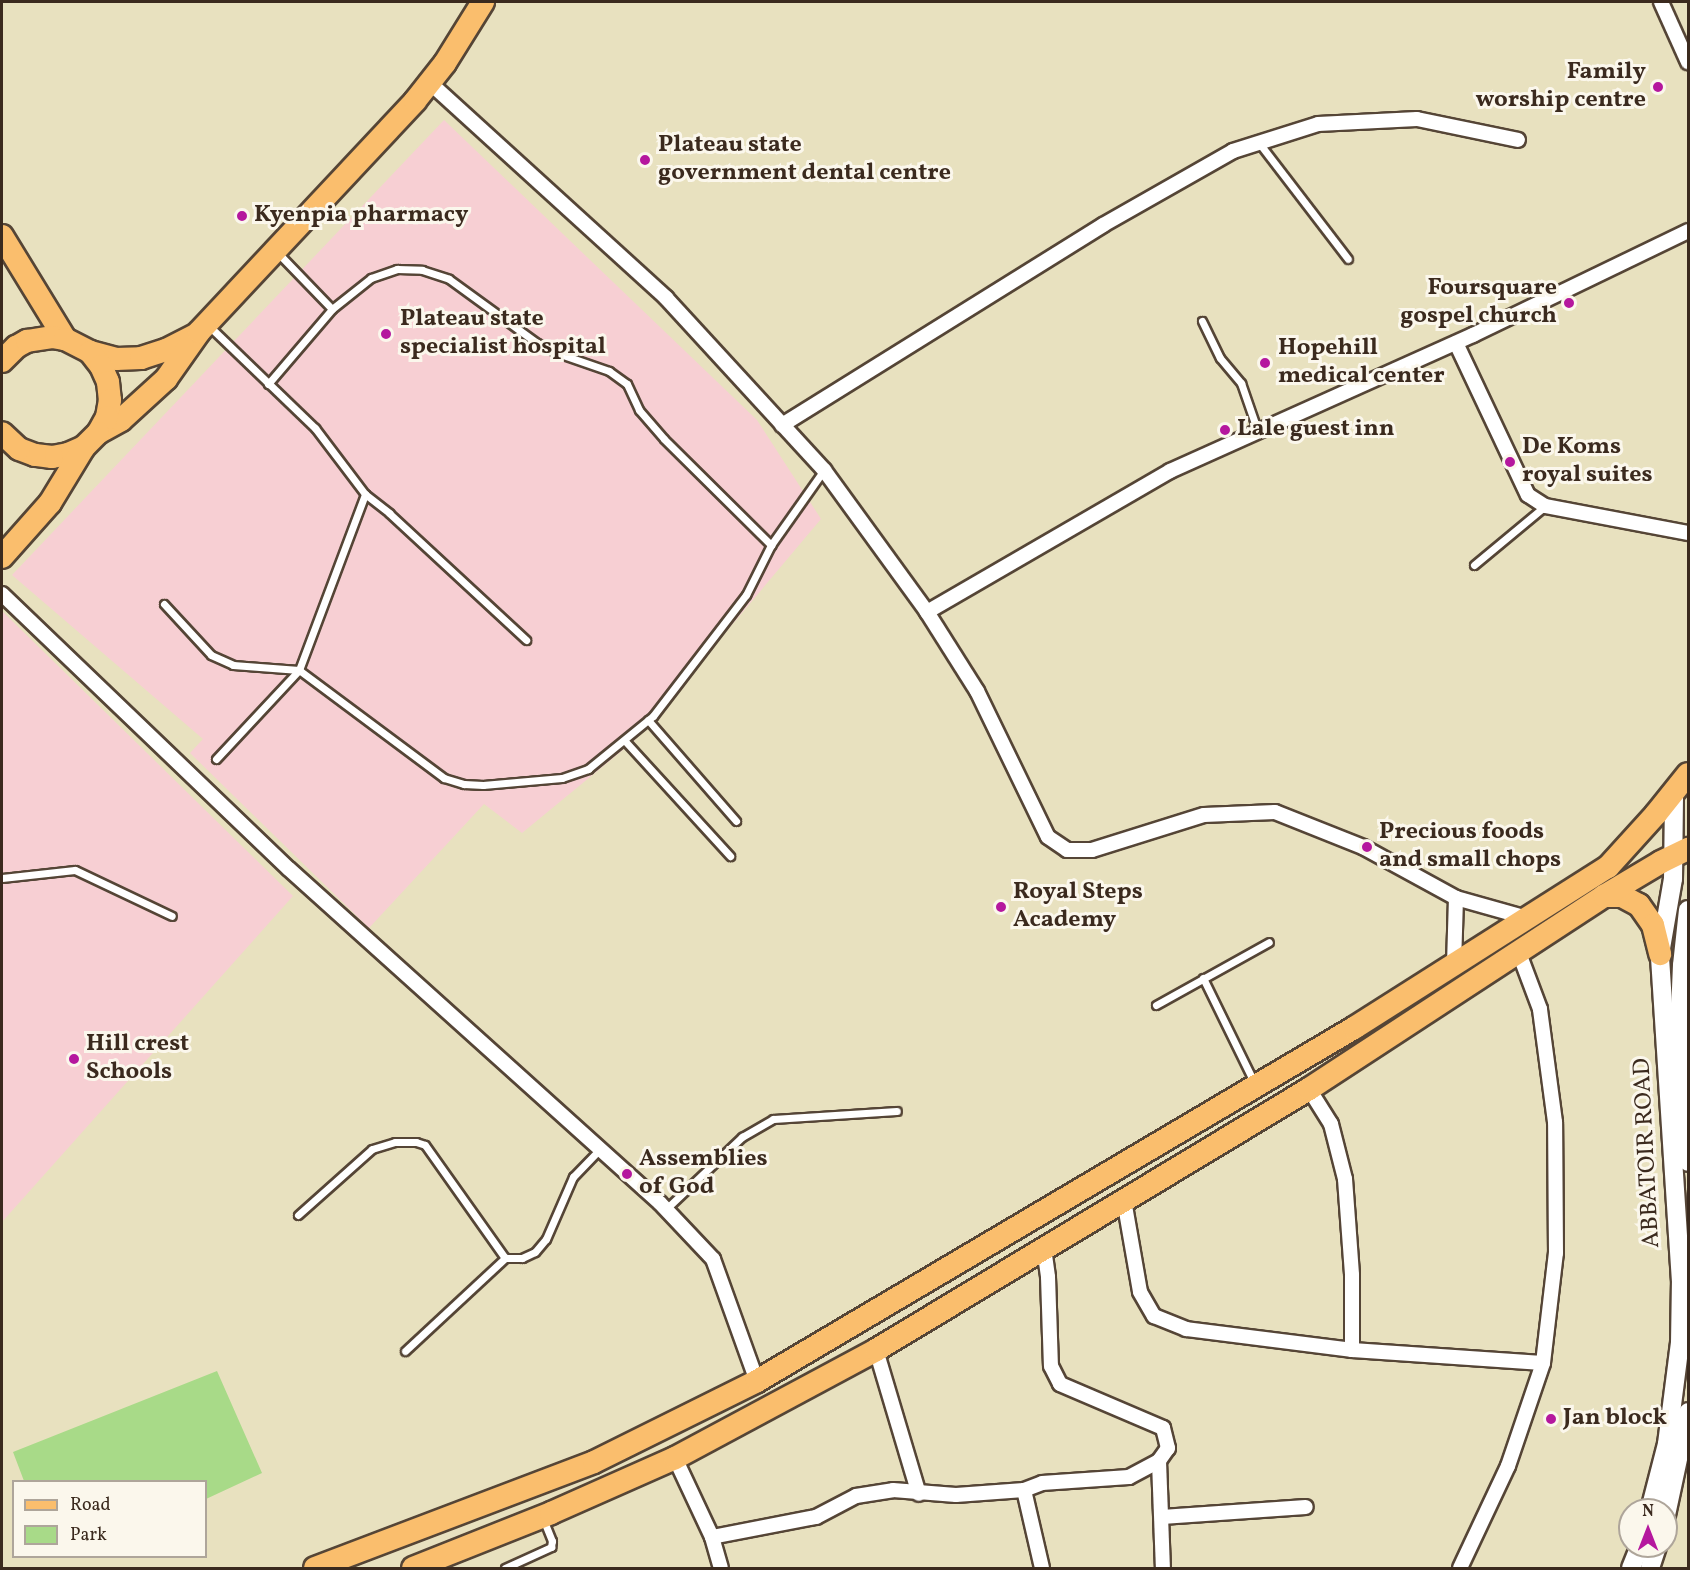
<!DOCTYPE html>
<html>
<head>
<meta charset="utf-8">
<style>
  body { margin:0 }
  #map { position:relative; width:1690px; height:1570px; overflow:hidden; background:#e8e1bf; font-family:Vollkorn,serif }
  div>[style] { position:absolute }
  [style*='--x'] { left:calc(var(--x)*1px); top:calc(var(--y)*1px); width:calc(var(--w)*1px); rotate:calc(var(--a)*1deg) }
  .built>* { inset:0; background:#f7cfd3 }
  .green>* { inset:0; background:#a8da88 }
  .roads { filter:drop-shadow(2px 0 #554536) drop-shadow(-2px 0 #554536) drop-shadow(0 2px #554536) drop-shadow(0 -2px #554536) }
  .service>* { height:7px; margin:-3.5px; padding:0 3.5px; transform-origin:3.5px; border-radius:3.5px; background:#fff }
  .minor>* { height:14px; margin:-7px; padding:0 7px; transform-origin:7px; border-radius:7px; background:#fff }
  .tertiary>* { height:18px; margin:-9px; padding:0 9px; transform-origin:9px; border-radius:9px; background:#fff }
  .primary>* { height:22px; margin:-11px; padding:0 11px; transform-origin:11px; border-radius:11px; background:#fabe6d }
  .trunk>* { height:22px; margin:-11px; padding:0 11px; transform-origin:11px; border-radius:11px; background:#fabe6d }
  .dots>* { width:16px; height:16px; translate:-50% -50%; box-sizing:border-box; border:3px solid #fbf7ec; border-radius:50% }
  span { translate:-50% -50%; white-space:nowrap; text-align:center; line-height:1.15; -webkit-text-stroke:6px #fbf7ec; paint-order:stroke }
  .poi-label { font-size:24px; color:#3b2a1e; font-weight:700 }
  .right { translate:-100% -50%; text-align:right }
  .left { translate:0 -50%; text-align:left }
  .street-label { font-size:24px; color:#3b2a1e }
  .frame { position:absolute; inset:0; border:3px solid #3b2a1e; pointer-events:none }
  .legend { position:absolute; left:12px; top:1480px; width:195px; height:78px; box-sizing:border-box; background:#fbf7ec; border:2px solid #aea59a; margin:0; padding:8px 10px; list-style:none; font-size:18px; color:#3b2a1e }
  .legend li { display:flex; align-items:center; gap:12px; height:30px }
  .legend b { width:30px; border:2px solid #aea59a }
  .north { position:absolute; left:1618px; top:1498px; width:60px; height:60px; box-sizing:border-box; background:#fbf7ec; border:2px solid #aea59a; border-radius:50%; rotate:0deg; font-size:16px; font-weight:700; line-height:24px; text-align:center; color:#3b2a1e }
  .north::after { content:''; display:block; margin:auto; width:21px; height:27px; background:#b5179e; clip-path:polygon(50% 0,100% 100%,50% 72%,0 100%) }
</style>
</head>
<body>
<div id="map">
  <div class="built">
    <i style="clip-path:polygon(444px 120px,757px 420px,821px 519px,635px 740px,522px 833px,484px 804px,369px 928px,190px 753px,203px 739px,12px 575px)"></i>
    <i style="clip-path:polygon(2px 611px,293px 896px,2px 1222px)"></i>
  </div>
  <div class="green">
    <i style="clip-path:polygon(217px 1371px,262px 1473px,206px 1499px,206px 1482px,24px 1481px,13px 1452px)"></i>
  </div>
  <div class="roads">
    <div class="service">
      <i style="--x:1259;--y:143;--w:146;--a:52.5"></i>
      <i style="--x:277;--y:252;--w:79;--a:46"></i>
      <i style="--x:1202;--y:321;--w:41;--a:64.1"></i>
      <i style="--x:1220;--y:358;--w:33;--a:50"></i>
      <i style="--x:1241;--y:383;--w:52;--a:70.9"></i>
      <i style="--x:268;--y:384;--w:99;--a:-49.5"></i>
      <i style="--x:332;--y:309;--w:50;--a:-38.5"></i>
      <i style="--x:371;--y:278;--w:28;--a:-19"></i>
      <i style="--x:397;--y:269;--w:25;--a:2"></i>
      <i style="--x:422;--y:270;--w:28;--a:18"></i>
      <i style="--x:449;--y:279;--w:109;--a:36"></i>
      <i style="--x:537;--y:343;--w:25;--a:26"></i>
      <i style="--x:560;--y:354;--w:52;--a:19.1"></i>
      <i style="--x:609;--y:371;--w:22;--a:36"></i>
      <i style="--x:627;--y:384;--w:29;--a:65"></i>
      <i style="--x:639;--y:410;--w:38;--a:49"></i>
      <i style="--x:664;--y:439;--w:151;--a:44.7"></i>
      <i style="--x:365;--y:494;--w:31;--a:38"></i>
      <i style="--x:389;--y:513;--w:187;--a:42.8"></i>
      <i style="--x:1474;--y:565;--w:92;--a:-39.7"></i>
      <i style="--x:164;--y:604;--w:69;--a:47.3"></i>
      <i style="--x:211;--y:655;--w:24;--a:24"></i>
      <i style="--x:233;--y:665;--w:66;--a:4.3"></i>
      <i style="--x:299;--y:670;--w:188;--a:-69.4"></i>
      <i style="--x:365;--y:494;--w:83;--a:-127.1"></i>
      <i style="--x:315;--y:428;--w:147;--a:-136.1"></i>
      <i style="--x:648;--y:720;--w:134;--a:48.9"></i>
      <i style="--x:625;--y:741;--w:156;--a:47.6"></i>
      <i style="--x:216;--y:759;--w:122;--a:-47"></i>
      <i style="--x:299;--y:670;--w:181;--a:36.7"></i>
      <i style="--x:444;--y:778;--w:21;--a:17"></i>
      <i style="--x:464;--y:784;--w:19;--a:3"></i>
      <i style="--x:483;--y:785;--w:79;--a:-5.1"></i>
      <i style="--x:562;--y:778;--w:28;--a:-19"></i>
      <i style="--x:588;--y:769;--w:84;--a:-39.2"></i>
      <i style="--x:653;--y:716;--w:153;--a:-52.5"></i>
      <i style="--x:746;--y:595;--w:56;--a:-63.4"></i>
      <i style="--x:771;--y:545;--w:92;--a:-54.8"></i>
      <i style="--x:2;--y:878;--w:73;--a:-6.3"></i>
      <i style="--x:75;--y:870;--w:107;--a:25.4"></i>
      <i style="--x:1203;--y:978;--w:118;--a:63.9"></i>
      <i style="--x:1156;--y:1005;--w:129;--a:-29.1"></i>
      <i style="--x:666;--y:1209;--w:105;--a:-43.5"></i>
      <i style="--x:742;--y:1137;--w:36;--a:-30"></i>
      <i style="--x:773;--y:1119;--w:124;--a:-3.7"></i>
      <i style="--x:298;--y:1215;--w:99;--a:-41.7"></i>
      <i style="--x:372;--y:1149;--w:24;--a:-17"></i>
      <i style="--x:395;--y:1142;--w:21;--a:0"></i>
      <i style="--x:416;--y:1142;--w:9;--a:18"></i>
      <i style="--x:425;--y:1145;--w:138;--a:54.7"></i>
      <i style="--x:505;--y:1258;--w:17;--a:0"></i>
      <i style="--x:522;--y:1258;--w:14;--a:-25"></i>
      <i style="--x:535;--y:1252;--w:17;--a:-50"></i>
      <i style="--x:546;--y:1239;--w:68;--a:-66.5"></i>
      <i style="--x:573;--y:1177;--w:37;--a:-46"></i>
      <i style="--x:405;--y:1351;--w:137;--a:-42.9"></i>
      <i style="--x:505;--y:1568;--w:51;--a:-24.5"></i>
      <i style="--x:551;--y:1547;--w:6;--a:-81"></i>
      <i style="--x:552;--y:1541;--w:24;--a:-112"></i>
    </div>
    <div class="minor">
      <i style="--x:1661;--y:2;--w:66;--a:65.8"></i>
      <i style="--x:429;--y:82;--w:321;--a:42.3"></i>
      <i style="--x:666;--y:298;--w:234;--a:47.4"></i>
      <i style="--x:824;--y:470;--w:175;--a:54"></i>
      <i style="--x:927;--y:612;--w:93;--a:57.7"></i>
      <i style="--x:977;--y:691;--w:162;--a:64.1"></i>
      <i style="--x:1048;--y:837;--w:23;--a:34"></i>
      <i style="--x:1067;--y:850;--w:25;--a:0"></i>
      <i style="--x:1092;--y:850;--w:117;--a:-17.4"></i>
      <i style="--x:1204;--y:815;--w:71;--a:-2.4"></i>
      <i style="--x:1275;--y:812;--w:95;--a:21.7"></i>
      <i style="--x:1363;--y:847;--w:106;--a:28.7"></i>
      <i style="--x:1456;--y:898;--w:74;--a:15.7"></i>
      <i style="--x:1456;--y:343;--w:168;--a:64.7"></i>
      <i style="--x:1528;--y:495;--w:20;--a:33"></i>
      <i style="--x:1545;--y:506;--w:146;--a:10.7"></i>
      <i style="--x:782;--y:425;--w:378;--a:-31.9"></i>
      <i style="--x:1103;--y:225;--w:150;--a:-29.6"></i>
      <i style="--x:1233;--y:151;--w:89;--a:-17.6"></i>
      <i style="--x:1318;--y:124;--w:99;--a:-2.9"></i>
      <i style="--x:1417;--y:119;--w:103;--a:11.7"></i>
      <i style="--x:2;--y:594;--w:397;--a:43.8"></i>
      <i style="--x:289;--y:869;--w:499;--a:42"></i>
      <i style="--x:660;--y:1203;--w:77;--a:46.6"></i>
      <i style="--x:713;--y:1259;--w:130;--a:70.2"></i>
      <i style="--x:927;--y:612;--w:281;--a:-30.1"></i>
      <i style="--x:1170;--y:471;--w:332;--a:-24.2"></i>
      <i style="--x:1473;--y:335;--w:239;--a:-25.8"></i>
      <i style="--x:1454;--y:965;--w:67;--a:-88.3"></i>
      <i style="--x:1309;--y:1089;--w:41;--a:57.8"></i>
      <i style="--x:1331;--y:1124;--w:57;--a:75.7"></i>
      <i style="--x:1345;--y:1179;--w:96;--a:85.8"></i>
      <i style="--x:1352;--y:1275;--w:75;--a:90"></i>
      <i style="--x:1352;--y:1350;--w:191;--a:3.9"></i>
      <i style="--x:1124;--y:1200;--w:93;--a:80.1"></i>
      <i style="--x:1140;--y:1292;--w:28;--a:60"></i>
      <i style="--x:1154;--y:1316;--w:35;--a:22"></i>
      <i style="--x:1186;--y:1329;--w:167;--a:7.2"></i>
      <i style="--x:1044;--y:1248;--w:29;--a:82"></i>
      <i style="--x:1048;--y:1277;--w:89;--a:88.1"></i>
      <i style="--x:1051;--y:1366;--w:20;--a:63"></i>
      <i style="--x:1060;--y:1384;--w:112;--a:23.1"></i>
      <i style="--x:1163;--y:1428;--w:21;--a:76"></i>
      <i style="--x:1168;--y:1448;--w:16;--a:125"></i>
      <i style="--x:876;--y:1350;--w:150;--a:73.4"></i>
      <i style="--x:675;--y:1458;--w:87;--a:64.9"></i>
      <i style="--x:712;--y:1537;--w:32;--a:74"></i>
      <i style="--x:1024;--y:1490;--w:80;--a:77"></i>
      <i style="--x:1162;--y:1517;--w:144;--a:-4"></i>
      <i style="--x:712;--y:1537;--w:106;--a:-10.9"></i>
      <i style="--x:816;--y:1517;--w:45;--a:-27.7"></i>
      <i style="--x:856;--y:1496;--w:37;--a:-9"></i>
      <i style="--x:893;--y:1490;--w:63;--a:4.5"></i>
      <i style="--x:956;--y:1495;--w:68;--a:-4.2"></i>
      <i style="--x:1024;--y:1490;--w:19;--a:-21"></i>
      <i style="--x:1042;--y:1483;--w:87;--a:-3.9"></i>
      <i style="--x:1129;--y:1477;--w:34;--a:-28"></i>
      <i style="--x:1159;--y:1461;--w:107;--a:87.9"></i>
      <i style="--x:1460;--y:1568;--w:113;--a:-64.8"></i>
      <i style="--x:1508;--y:1466;--w:109;--a:-71.2"></i>
      <i style="--x:1543;--y:1363;--w:111;--a:-83.3"></i>
      <i style="--x:1556;--y:1253;--w:131;--a:-90.4"></i>
      <i style="--x:1555;--y:1122;--w:114;--a:-97.6"></i>
      <i style="--x:1540;--y:1009;--w:60;--a:-110.6"></i>
    </div>
    <div class="tertiary">
      <i style="--x:1688;--y:910;--w:55;--a:96.2"></i>
      <i style="--x:1682;--y:965;--w:71;--a:92.4"></i>
      <i style="--x:1679;--y:1036;--w:126;--a:85.9"></i>
      <i style="--x:1650;--y:1510;--w:68;--a:-75.6"></i>
      <i style="--x:1667;--y:1444;--w:102;--a:-82.7"></i>
      <i style="--x:1680;--y:1343;--w:61;--a:-89.1"></i>
      <i style="--x:1681;--y:1282;--w:329;--a:-93.7"></i>
      <i style="--x:1660;--y:954;--w:76;--a:-80.2"></i>
      <i style="--x:1673;--y:879;--w:88;--a:-89.3"></i>
      <i style="--x:1666;--y:1515;--w:105;--a:-77.9"></i>
      <i style="--x:1631;--y:1568;--w:24;--a:-68"></i>
      <i style="--x:1650;--y:1568;--w:23;--a:-72"></i>
    </div>
    <div class="primary">
      <i style="--x:90;--y:352;--w:27;--a:15"></i>
      <i style="--x:116;--y:359;--w:25;--a:-2"></i>
      <i style="--x:141;--y:358;--w:26;--a:-18"></i>
      <i style="--x:166;--y:350;--w:33;--a:-27"></i>
      <i style="--x:98;--y:433;--w:26;--a:-29"></i>
      <i style="--x:121;--y:420;--w:61;--a:-42.3"></i>
      <i style="--x:166;--y:379;--w:57;--a:-54.9"></i>
      <i style="--x:199;--y:332;--w:316;--a:-46.9"></i>
      <i style="--x:415;--y:101;--w:48;--a:-51.7"></i>
      <i style="--x:445;--y:63;--w:72;--a:-58.1"></i>
    </div>
    <div class="trunk">
      <i style="--x:2;--y:236;--w:121;--a:58.5"></i>
      <i style="--x:2;--y:361;--w:20;--a:-45"></i>
      <i style="--x:16;--y:347;--w:13;--a:-29"></i>
      <i style="--x:27;--y:341;--w:25;--a:-9"></i>
      <i style="--x:52;--y:337;--w:13;--a:9"></i>
      <i style="--x:65;--y:339;--w:28;--a:27"></i>
      <i style="--x:90;--y:352;--w:18;--a:52"></i>
      <i style="--x:101;--y:366;--w:17;--a:66"></i>
      <i style="--x:108;--y:382;--w:18;--a:84"></i>
      <i style="--x:110;--y:400;--w:17;--a:100"></i>
      <i style="--x:107;--y:417;--w:18;--a:119"></i>
      <i style="--x:98;--y:433;--w:20;--a:135"></i>
      <i style="--x:84;--y:447;--w:17;--a:156"></i>
      <i style="--x:68;--y:454;--w:16;--a:169"></i>
      <i style="--x:52;--y:457;--w:17;--a:-173"></i>
      <i style="--x:35;--y:455;--w:17;--a:-159"></i>
      <i style="--x:19;--y:449;--w:23;--a:-137"></i>
      <i style="--x:2;--y:557;--w:72;--a:-48.4"></i>
      <i style="--x:50;--y:503;--w:66;--a:-58.7"></i>
      <i style="--x:1604;--y:896;--w:18;--a:0"></i>
      <i style="--x:1622;--y:896;--w:19;--a:28"></i>
      <i style="--x:1639;--y:905;--w:24;--a:55"></i>
      <i style="--x:1653;--y:925;--w:30;--a:76"></i>
      <i style="--x:315;--y:1568;--w:298;--a:-20.8"></i>
      <i style="--x:594;--y:1462;--w:182;--a:-26.4"></i>
      <i style="--x:757;--y:1381;--w:694;--a:-30.6"></i>
      <i style="--x:1354;--y:1028;--w:301;--a:-32.4"></i>
      <i style="--x:1608;--y:867;--w:72;--a:-47.8"></i>
      <i style="--x:1656;--y:814;--w:51;--a:-51.3"></i>
      <i style="--x:413;--y:1568;--w:149;--a:-21.7"></i>
      <i style="--x:551;--y:1513;--w:136;--a:-23.9"></i>
      <i style="--x:675;--y:1458;--w:228;--a:-28.2"></i>
      <i style="--x:876;--y:1350;--w:506;--a:-31.08"></i>
      <i style="--x:1309;--y:1089;--w:353;--a:-33.2"></i>
      <i style="--x:1604;--y:896;--w:66;--a:-30.8"></i>
      <i style="--x:1661;--y:862;--w:30;--a:-26"></i>
    </div>
  </div>
  <div class="dots">
    <i style="left:1658px;top:87px;background:#b5179e"></i>
    <i style="left:645px;top:160px;background:#b5179e"></i>
    <i style="left:242px;top:216px;background:#b5179e"></i>
    <i style="left:1569px;top:303px;background:#b5179e"></i>
    <i style="left:386px;top:334px;background:#b5179e"></i>
    <i style="left:1265px;top:363px;background:#b5179e"></i>
    <i style="left:1225px;top:430px;background:#b5179e"></i>
    <i style="left:1510px;top:462px;background:#b5179e"></i>
    <i style="left:1367px;top:847px;background:#b5179e"></i>
    <i style="left:1001px;top:907px;background:#b5179e"></i>
    <i style="left:74px;top:1059px;background:#b5179e"></i>
    <i style="left:627px;top:1174px;background:#b5179e"></i>
    <i style="left:1551px;top:1419px;background:#b5179e"></i>
  </div>
  <div class="poi-label">
    <span class="right" style="left:1646px;top:87px">Family<br>worship centre</span>
    <span class="left" style="left:658px;top:160px">Plateau state<br>government dental centre</span>
    <span class="left" style="left:254px;top:216px">Kyenpia pharmacy</span>
    <span class="right" style="left:1557px;top:303px">Foursquare<br>gospel church</span>
    <span class="left" style="left:400px;top:334px">Plateau state<br>specialist hospital</span>
    <span class="left" style="left:1278px;top:363px">Hopehill<br>medical center</span>
    <span class="left" style="left:1237px;top:430px">Lale guest inn</span>
    <span class="left" style="left:1522px;top:462px">De Koms<br>royal suites</span>
    <span class="left" style="left:1379px;top:847px">Precious foods<br>and small chops</span>
    <span class="left" style="left:1013px;top:907px">Royal Steps<br>Academy</span>
    <span class="left" style="left:86px;top:1059px">Hill crest<br>Schools</span>
    <span class="left" style="left:639px;top:1174px">Assemblies<br>of God</span>
    <span class="left" style="left:1563px;top:1419px">Jan block</span>
  </div>
  <div class="street-label">
    <span style="left:1648px;top:1153px;rotate:-93deg">ABBATOIR ROAD</span>
  </div>
  <div class="frame"></div>
  <ul class="legend">
  <li><b style="height:8px;background:#fabe6d"></b>Road</li>
  <li><b style="height:16px;background:#a8da88"></b>Park</li>
  </ul>
  <div class="north">N</div>
</div>
</body>
</html>
